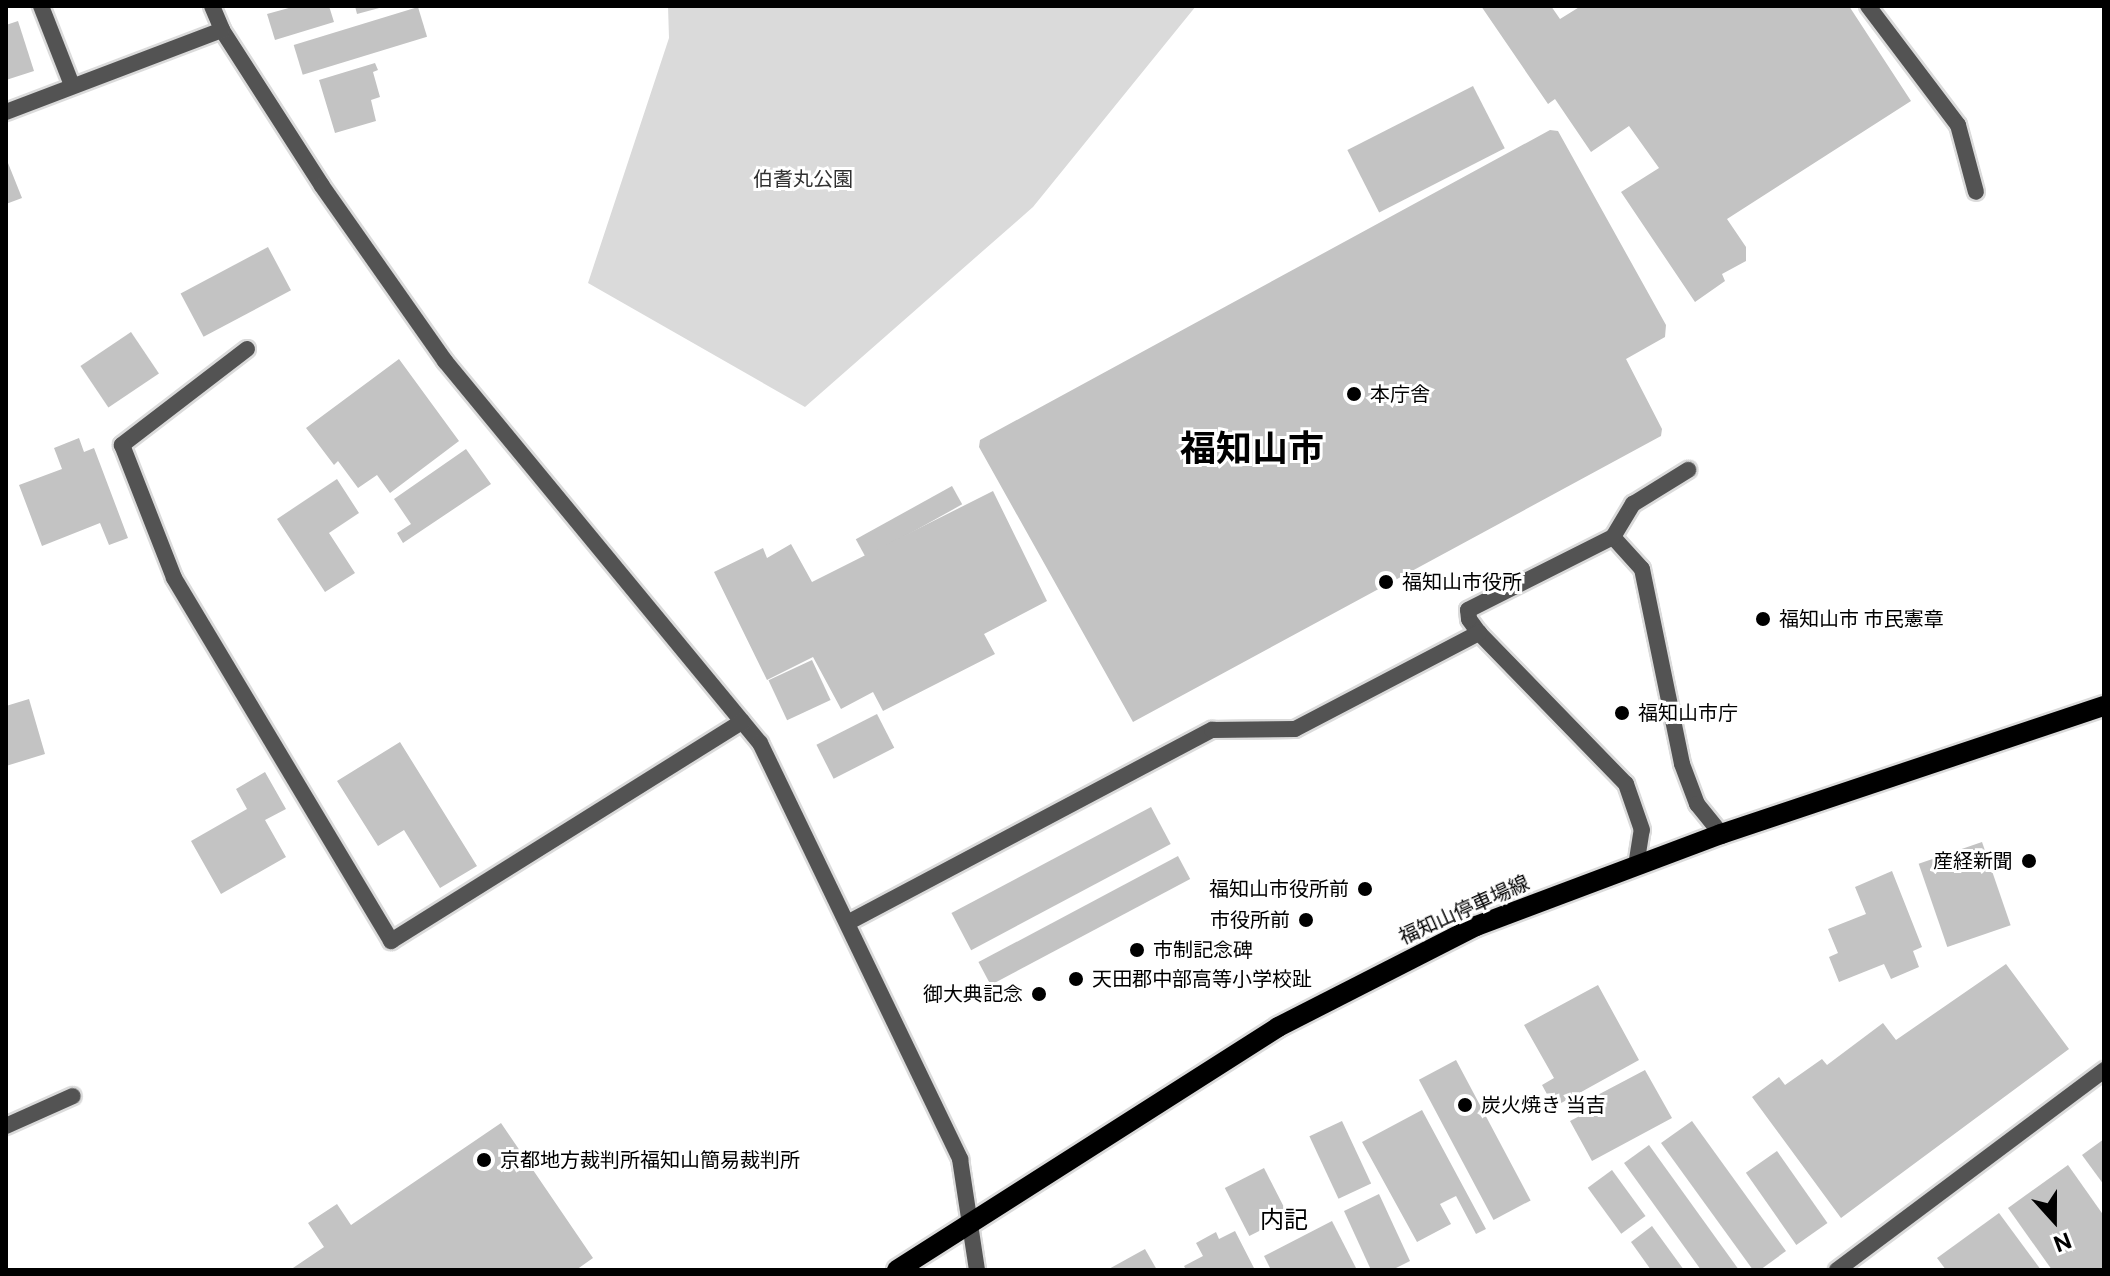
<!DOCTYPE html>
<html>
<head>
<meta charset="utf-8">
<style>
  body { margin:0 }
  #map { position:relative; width:2110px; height:1276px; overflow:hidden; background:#fff; font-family:"Public Sans","Noto Sans JP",sans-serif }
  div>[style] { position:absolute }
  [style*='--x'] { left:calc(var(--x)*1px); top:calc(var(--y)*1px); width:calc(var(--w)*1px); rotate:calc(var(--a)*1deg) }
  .green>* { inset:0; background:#dadada }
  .building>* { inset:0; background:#c3c3c3; transform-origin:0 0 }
  .roads { filter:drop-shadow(2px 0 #dbdbdb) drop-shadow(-2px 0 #dbdbdb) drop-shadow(0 2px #dbdbdb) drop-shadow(0 -2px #dbdbdb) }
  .lane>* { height:16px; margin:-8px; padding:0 8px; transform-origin:8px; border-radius:8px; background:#535353 }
  .street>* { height:16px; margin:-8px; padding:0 8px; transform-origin:8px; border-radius:8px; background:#535353 }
  .primary>* { height:20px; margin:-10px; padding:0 10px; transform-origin:10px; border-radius:10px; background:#000 }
  .dots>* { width:22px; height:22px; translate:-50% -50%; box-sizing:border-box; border:4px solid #fff; border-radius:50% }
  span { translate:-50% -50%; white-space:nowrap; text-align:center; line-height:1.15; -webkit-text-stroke:6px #fff; paint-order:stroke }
  .park-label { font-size:20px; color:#313131 }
  .poi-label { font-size:20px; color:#000 }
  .left { translate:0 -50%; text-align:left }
  .right { translate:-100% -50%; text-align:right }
  .street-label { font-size:20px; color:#000 }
  .quarter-label { font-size:24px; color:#000 }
  .town-label { font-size:36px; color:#000; font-weight:700 }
  .frame { position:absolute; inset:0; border:8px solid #000; pointer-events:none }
  .north { position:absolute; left:2014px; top:1180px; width:80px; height:80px; -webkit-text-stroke:6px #fff; paint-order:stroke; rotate:159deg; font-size:22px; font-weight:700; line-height:32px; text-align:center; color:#000 }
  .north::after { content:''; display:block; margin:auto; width:28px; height:36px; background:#000; clip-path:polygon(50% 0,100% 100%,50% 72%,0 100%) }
</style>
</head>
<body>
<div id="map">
  <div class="green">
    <i style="clip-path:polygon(668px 6px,1196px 6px,1033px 207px,805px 407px,588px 283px,669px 38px)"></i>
  </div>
  <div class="building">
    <i style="clip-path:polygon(296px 6px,329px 6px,334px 22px,275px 40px,267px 14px)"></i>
    <i style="clip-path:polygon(355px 6px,383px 6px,383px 7px,357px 14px)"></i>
    <i style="clip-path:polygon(1481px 6px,1551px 6px,1560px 19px,1581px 6px,1849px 6px,1911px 101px,1727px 219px,1746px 247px,1746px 261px,1722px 274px,1725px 281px,1695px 302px,1621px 192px,1659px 168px,1629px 126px,1591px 152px,1555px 99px,1548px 104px)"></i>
    <i style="left:418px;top:7px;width:31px;height:130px;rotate:73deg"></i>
    <i style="clip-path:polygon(18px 21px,34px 71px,6px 80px,6px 25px)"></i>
    <i style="clip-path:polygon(375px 63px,378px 70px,373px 72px,380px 97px,371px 100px,376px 121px,335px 133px,319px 80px)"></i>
    <i style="left:1473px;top:86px;width:70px;height:141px;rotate:63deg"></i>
    <i style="clip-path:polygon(1550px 130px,1558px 131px,1666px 325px,1665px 337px,1626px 359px,1662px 429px,1661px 436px,1133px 722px,979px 447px,980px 440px)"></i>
    <i style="clip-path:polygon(6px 158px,22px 198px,6px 204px)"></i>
    <i style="left:268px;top:247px;width:49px;height:99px;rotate:62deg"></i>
    <i style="left:131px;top:332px;width:50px;height:61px;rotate:56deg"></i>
    <i style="clip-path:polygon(399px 359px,459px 441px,390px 493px,377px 475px,358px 488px,338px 461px,334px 465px,306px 428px)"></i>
    <i style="clip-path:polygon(79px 438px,84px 452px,94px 448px,128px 538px,109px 545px,100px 523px,42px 546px,19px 485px,62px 469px,54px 448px)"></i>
    <i style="clip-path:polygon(466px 449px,491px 484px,403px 543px,397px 533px,411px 524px,394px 499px)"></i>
    <i style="clip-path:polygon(337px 479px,359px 513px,329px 533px,355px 573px,325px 592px,277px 519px)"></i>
    <i style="left:952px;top:486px;width:21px;height:110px;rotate:61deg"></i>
    <i style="clip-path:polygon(993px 491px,1047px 601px,984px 634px,995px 654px,883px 711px,873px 692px,841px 709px,813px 657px,767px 680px,714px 572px,763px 548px,767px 558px,791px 544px,812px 582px)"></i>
    <i style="left:812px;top:660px;width:44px;height:48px;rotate:65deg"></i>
    <i style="clip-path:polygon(29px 699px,45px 754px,6px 766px,6px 706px)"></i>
    <i style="left:877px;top:714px;width:38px;height:68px;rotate:63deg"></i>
    <i style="clip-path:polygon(400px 742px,477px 866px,440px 888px,404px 830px,378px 846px,337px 781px)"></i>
    <i style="clip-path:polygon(265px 772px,286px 809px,265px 820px,286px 857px,221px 894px,191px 841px,247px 809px,236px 789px)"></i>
    <i style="left:1151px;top:807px;width:42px;height:226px;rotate:62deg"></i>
    <i style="left:1982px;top:842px;width:88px;height:67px;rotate:71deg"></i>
    <i style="left:1178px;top:856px;width:26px;height:226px;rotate:62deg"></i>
    <i style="clip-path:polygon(1892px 871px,1922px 947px,1913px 951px,1919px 967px,1891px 979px,1884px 964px,1839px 982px,1829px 957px,1838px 953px,1828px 929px,1866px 914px,1855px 887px)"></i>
    <i style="clip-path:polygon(2006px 964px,2069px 1049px,1841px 1218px,1752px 1097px,1779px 1077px,1785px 1085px,1822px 1059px,1827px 1065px,1883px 1023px,1896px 1040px)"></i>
    <i style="clip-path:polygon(1598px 985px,1639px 1060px,1554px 1107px,1542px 1085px,1554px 1078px,1524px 1025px)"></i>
    <i style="left:1456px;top:1060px;width:159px;height:42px;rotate:62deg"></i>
    <i style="clip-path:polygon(1645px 1070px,1672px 1118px,1592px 1161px,1570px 1121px,1595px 1108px,1590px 1099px)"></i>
    <i style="clip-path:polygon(1422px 1110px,1486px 1229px,1476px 1234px,1456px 1196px,1440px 1204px,1451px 1224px,1417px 1242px,1362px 1142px)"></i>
    <i style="left:1342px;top:1121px;width:69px;height:36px;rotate:65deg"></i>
    <i style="clip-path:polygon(1692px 1121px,1786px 1251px,1760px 1270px,1753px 1270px,1661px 1143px)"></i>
    <i style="clip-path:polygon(501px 1123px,593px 1258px,576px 1270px,290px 1270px,324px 1247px,308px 1223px,337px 1204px,351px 1225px)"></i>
    <i style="clip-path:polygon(2104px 1139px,2104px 1185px,2082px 1155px)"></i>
    <i style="clip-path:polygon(1649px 1145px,1739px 1270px,1701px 1270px,1624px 1163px)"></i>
    <i style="left:1777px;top:1151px;width:88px;height:38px;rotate:55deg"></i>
    <i style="clip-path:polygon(2068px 1165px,2104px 1216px,2104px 1270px,2052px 1270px,2008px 1208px)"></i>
    <i style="left:1264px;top:1168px;width:54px;height:44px;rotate:63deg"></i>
    <i style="left:1612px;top:1170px;width:57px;height:30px;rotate:54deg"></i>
    <i style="clip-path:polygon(1379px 1194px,1410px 1261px,1392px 1270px,1371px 1270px,1344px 1211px)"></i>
    <i style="clip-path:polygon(1999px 1213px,2041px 1270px,1946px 1270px,1937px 1258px)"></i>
    <i style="clip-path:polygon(1332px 1221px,1357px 1270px,1271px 1270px,1264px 1256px)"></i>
    <i style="clip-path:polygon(1652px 1226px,1684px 1270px,1651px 1270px,1631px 1242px)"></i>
    <i style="clip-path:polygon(1235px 1231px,1255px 1270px,1186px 1270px,1184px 1266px,1203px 1256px,1196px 1243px,1216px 1232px,1219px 1239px)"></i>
    <i style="clip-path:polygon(1145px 1249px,1157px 1270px,1107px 1270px)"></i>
  </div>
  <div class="roads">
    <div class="lane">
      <i style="--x:1868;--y:6;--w:149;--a:52.9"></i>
      <i style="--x:1958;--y:125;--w:69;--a:75"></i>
      <i style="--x:1613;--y:537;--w:43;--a:47.8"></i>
      <i style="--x:1642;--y:569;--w:199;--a:78.4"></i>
      <i style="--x:1682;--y:764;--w:43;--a:69.4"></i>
      <i style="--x:1697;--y:804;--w:38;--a:51"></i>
      <i style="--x:1636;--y:866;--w:36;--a:-81"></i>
      <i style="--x:1642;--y:830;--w:49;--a:-109.2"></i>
      <i style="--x:1626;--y:784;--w:211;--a:-134.2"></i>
      <i style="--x:1479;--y:633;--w:17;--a:-126"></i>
      <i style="--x:1469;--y:619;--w:9;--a:-96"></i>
      <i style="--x:1468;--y:610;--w:162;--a:-26.7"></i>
      <i style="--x:1613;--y:537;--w:39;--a:-59"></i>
      <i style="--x:1633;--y:504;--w:65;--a:-31.7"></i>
      <i style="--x:849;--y:922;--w:411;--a:-27.9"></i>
      <i style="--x:1212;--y:730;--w:83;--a:-0.7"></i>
      <i style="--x:1295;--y:729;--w:208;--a:-27.6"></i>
    </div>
    <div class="street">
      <i style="--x:41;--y:6;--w:85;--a:68.6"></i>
      <i style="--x:212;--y:6;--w:26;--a:67"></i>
      <i style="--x:222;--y:30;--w:185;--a:57.3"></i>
      <i style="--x:322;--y:186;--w:214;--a:54.9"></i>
      <i style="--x:445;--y:361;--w:495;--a:50.5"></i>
      <i style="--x:760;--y:743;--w:462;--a:64.3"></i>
      <i style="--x:960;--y:1159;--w:112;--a:81.3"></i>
      <i style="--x:6;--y:112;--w:231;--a:-20.8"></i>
      <i style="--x:247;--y:349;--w:158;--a:142.5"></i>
      <i style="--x:122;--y:445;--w:143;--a:68.6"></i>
      <i style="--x:174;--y:578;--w:423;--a:59.1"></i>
      <i style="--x:391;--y:941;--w:414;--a:-32"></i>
      <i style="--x:6;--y:1126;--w:73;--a:-24.1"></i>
      <i style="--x:1837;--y:1270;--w:334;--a:-36.8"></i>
    </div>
    <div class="primary">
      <i style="--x:897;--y:1270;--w:452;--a:-32.5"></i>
      <i style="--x:1278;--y:1027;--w:222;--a:-27"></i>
      <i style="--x:1476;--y:926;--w:262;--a:-20.6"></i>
      <i style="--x:1721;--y:834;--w:404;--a:-18.5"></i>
    </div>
  </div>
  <div class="dots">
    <i style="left:1354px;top:394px;background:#000"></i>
    <i style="left:1386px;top:582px;background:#000"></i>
    <i style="left:1763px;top:619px;background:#000"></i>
    <i style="left:1622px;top:713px;background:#000"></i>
    <i style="left:2029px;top:861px;background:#000"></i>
    <i style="left:1365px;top:889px;background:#000"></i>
    <i style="left:1306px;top:920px;background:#000"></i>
    <i style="left:1137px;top:950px;background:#000"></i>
    <i style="left:1076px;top:979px;background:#000"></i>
    <i style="left:1039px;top:994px;background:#000"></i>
    <i style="left:1465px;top:1105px;background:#000"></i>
    <i style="left:484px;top:1160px;background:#000"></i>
  </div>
  <div class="park-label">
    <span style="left:803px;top:179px">伯耆丸公園</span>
  </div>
  <div class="poi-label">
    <span class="left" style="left:1370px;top:394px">本庁舎</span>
    <span class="left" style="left:1402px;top:582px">福知山市役所</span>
    <span class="left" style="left:1779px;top:619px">福知山市 市民憲章</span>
    <span class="left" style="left:1638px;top:713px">福知山市庁</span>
    <span class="right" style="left:2013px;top:861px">産経新聞</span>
    <span class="right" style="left:1349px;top:889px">福知山市役所前</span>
    <span class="right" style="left:1290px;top:920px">市役所前</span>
    <span class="left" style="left:1153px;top:950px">市制記念碑</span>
    <span class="left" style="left:1092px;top:979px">天田郡中部高等小学校趾</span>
    <span class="right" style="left:1023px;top:994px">御大典記念</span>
    <span class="left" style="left:1481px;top:1105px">炭火焼き 当吉</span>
    <span class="left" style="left:500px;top:1160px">京都地方裁判所福知山簡易裁判所</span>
  </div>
  <div class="street-label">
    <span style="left:1464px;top:910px;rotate:-24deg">福知山停車場線</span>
  </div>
  <div class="quarter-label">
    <span style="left:1284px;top:1220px">内記</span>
  </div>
  <div class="town-label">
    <span style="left:1252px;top:449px">福知山市</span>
  </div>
  <div class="frame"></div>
  <div class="north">N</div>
</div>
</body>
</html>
